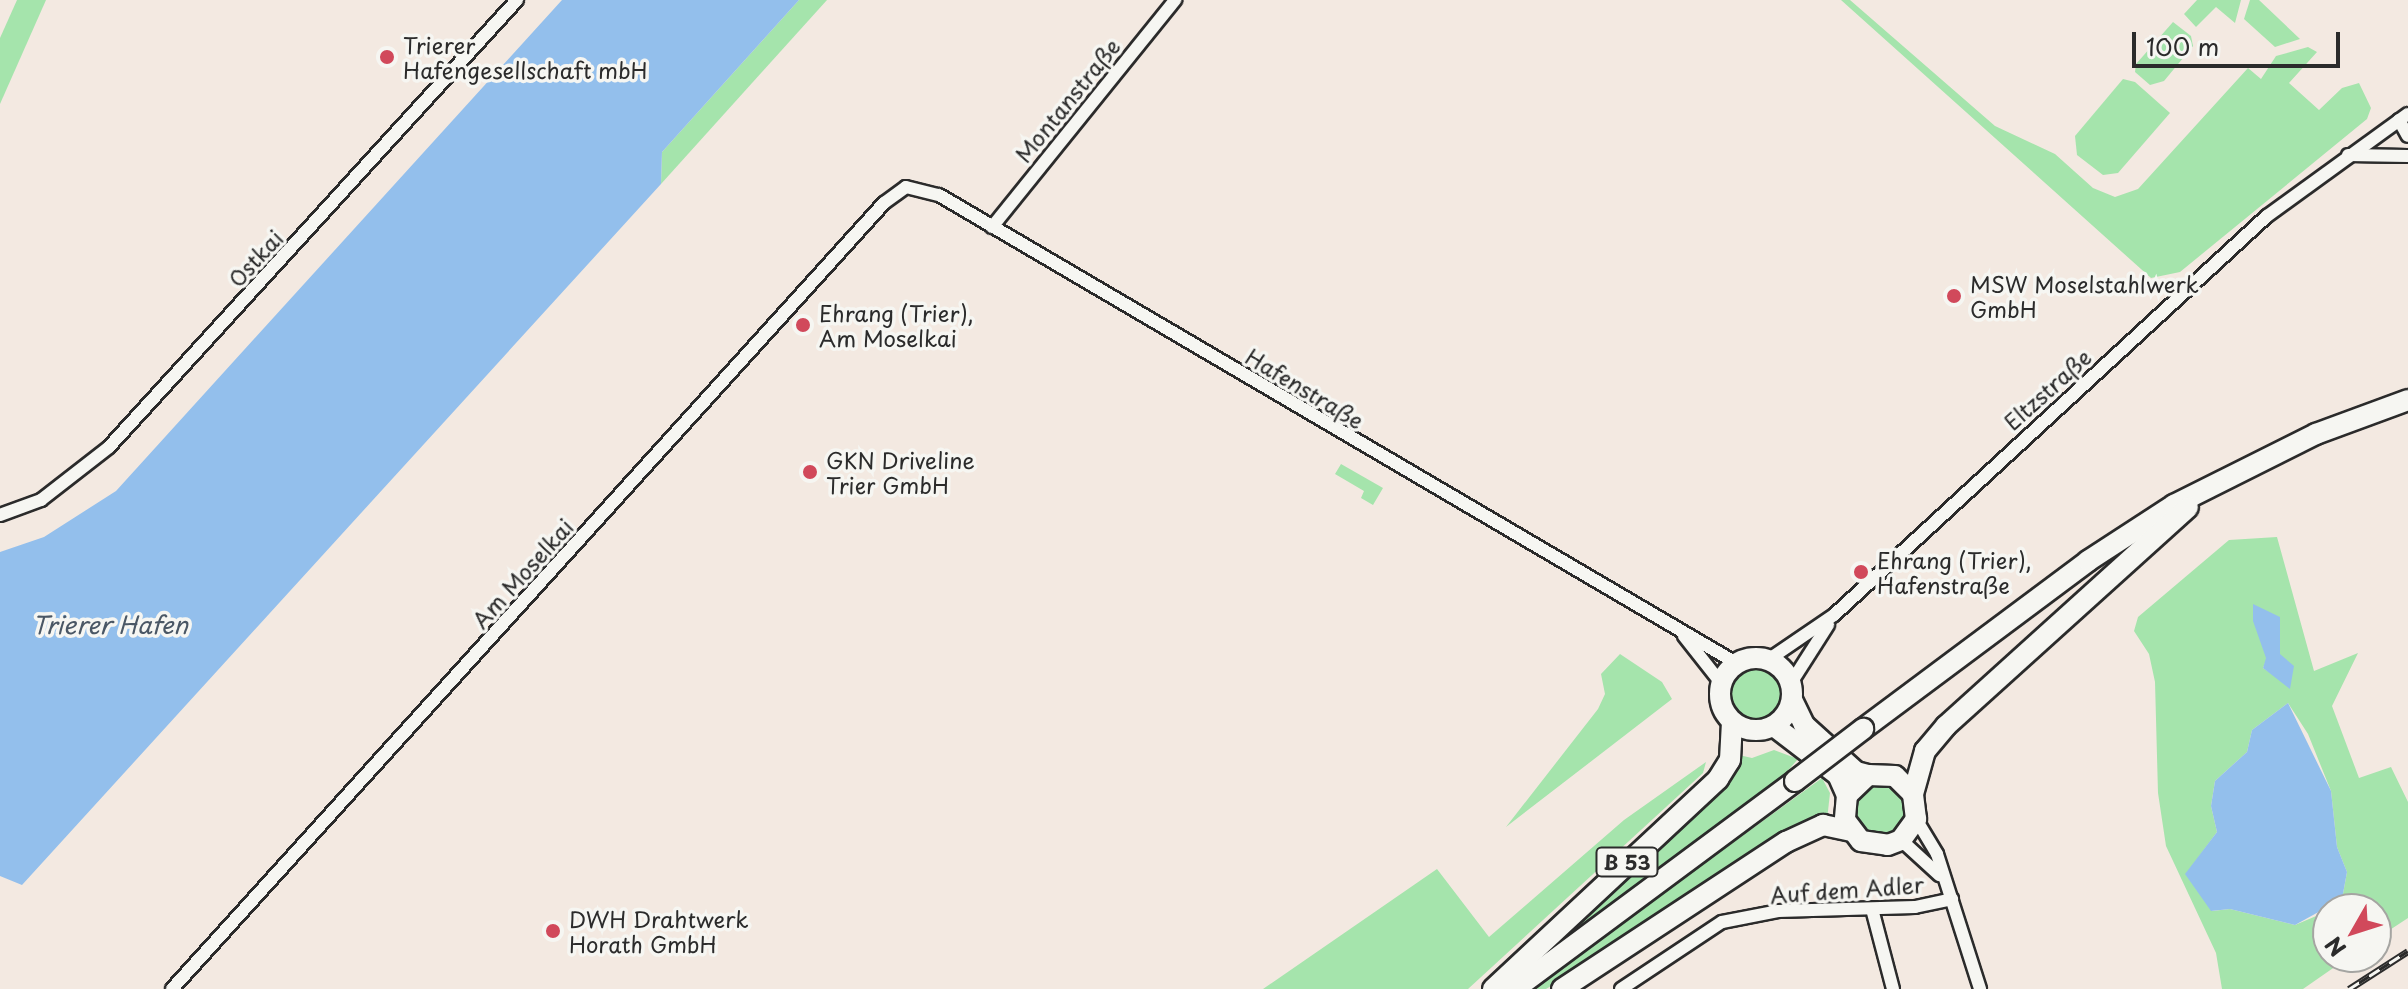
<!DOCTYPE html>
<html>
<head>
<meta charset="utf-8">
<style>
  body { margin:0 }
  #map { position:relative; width:2408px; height:989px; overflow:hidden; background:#f3e9e1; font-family:"Playpen Sans",sans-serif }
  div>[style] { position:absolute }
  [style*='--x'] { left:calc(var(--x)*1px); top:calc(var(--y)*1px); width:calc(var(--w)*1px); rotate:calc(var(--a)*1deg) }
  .green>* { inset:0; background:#a5e4ac }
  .round { border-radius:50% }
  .water>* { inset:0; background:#93bfec }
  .roads { filter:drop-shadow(2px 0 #2b2b2b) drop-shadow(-2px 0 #2b2b2b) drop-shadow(0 2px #2b2b2b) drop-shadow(0 -2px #2b2b2b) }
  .minor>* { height:12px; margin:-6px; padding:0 6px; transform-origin:6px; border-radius:6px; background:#f6f6f2 }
  .primary>* { height:20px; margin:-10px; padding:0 10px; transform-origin:10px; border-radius:10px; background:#f6f6f2 }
  .primary>.ring { margin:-10px; padding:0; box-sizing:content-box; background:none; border:20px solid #f6f6f2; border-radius:50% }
  .rail>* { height:7px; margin-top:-3.5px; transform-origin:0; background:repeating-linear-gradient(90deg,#f6f6f2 0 12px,#2b2b2b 0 24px); box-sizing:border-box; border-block:2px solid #2b2b2b }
  .bridges { filter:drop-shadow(2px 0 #2b2b2b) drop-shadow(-2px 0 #2b2b2b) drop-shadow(0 2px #2b2b2b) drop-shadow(0 -2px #2b2b2b) }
  .primary-bridge>* { height:20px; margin:-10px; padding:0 10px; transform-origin:10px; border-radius:10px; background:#f6f6f2 }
  .dots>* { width:22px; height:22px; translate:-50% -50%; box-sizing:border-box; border:4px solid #f6f6f2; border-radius:50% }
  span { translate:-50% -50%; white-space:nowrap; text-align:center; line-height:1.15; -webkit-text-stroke:7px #f6f6f2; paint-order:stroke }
  .shield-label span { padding:2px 6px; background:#f6f6f2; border:2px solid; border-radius:6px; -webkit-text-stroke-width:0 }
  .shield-label { font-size:20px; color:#2b2b2b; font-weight:700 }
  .poi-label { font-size:22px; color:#2b2b2b }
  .left { translate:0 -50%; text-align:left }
  .street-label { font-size:22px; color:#2b2b2b }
  .water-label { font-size:24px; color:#4a5765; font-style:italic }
  .north { position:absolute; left:2312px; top:893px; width:80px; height:80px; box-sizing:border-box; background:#f6f6f2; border:2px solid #a5a5a2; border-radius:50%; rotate:231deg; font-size:22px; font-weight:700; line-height:32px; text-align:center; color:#2b2b2b }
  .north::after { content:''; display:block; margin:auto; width:28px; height:36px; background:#d1495b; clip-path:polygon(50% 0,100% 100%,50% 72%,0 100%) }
  .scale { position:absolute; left:2132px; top:32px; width:208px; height:36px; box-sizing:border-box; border:4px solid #2b2b2b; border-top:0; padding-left:10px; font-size:24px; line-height:28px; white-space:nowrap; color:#2b2b2b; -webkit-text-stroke:6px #f6f6f2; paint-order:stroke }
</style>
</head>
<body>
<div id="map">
  <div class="green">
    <i style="clip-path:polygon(17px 0,46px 0,0 104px,0 38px)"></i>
    <i style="clip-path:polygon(799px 0,827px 0,661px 184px,662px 152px)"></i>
    <i style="clip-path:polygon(1841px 0,1850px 0,1995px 126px,2055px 154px,2093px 188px,2115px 197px,2138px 189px,2248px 68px,2261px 79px,2276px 56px,2308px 47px,2317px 52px,2289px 83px,2319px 110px,2342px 88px,2359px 83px,2371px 108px,2367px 119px,2180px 272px,2151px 278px)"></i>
    <i style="clip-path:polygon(2197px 0,2241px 0,2235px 23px,2216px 7px,2196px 27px,2184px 14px)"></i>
    <i style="clip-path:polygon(2250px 0,2259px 0,2300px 39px,2275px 47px,2244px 19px)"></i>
    <i style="clip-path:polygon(2173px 22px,2191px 36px,2193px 46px,2164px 81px,2150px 85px,2135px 72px,2136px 64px)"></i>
    <i style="clip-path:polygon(2123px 79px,2135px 82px,2170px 113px,2118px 173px,2103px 175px,2077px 155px,2075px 136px)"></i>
    <i style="clip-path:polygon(1341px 464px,1383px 488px,1373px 505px,1361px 498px,1364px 491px,1335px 474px)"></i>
    <i style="clip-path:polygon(evenodd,2277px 537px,2314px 671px,2358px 653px,2332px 706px,2359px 778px,2391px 767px,2408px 802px,2408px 918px,2376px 939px,2376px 909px,2330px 909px,2342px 899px,2347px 872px,2337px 847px,2331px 791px,2308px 734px,2288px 703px,2252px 730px,2247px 752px,2215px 781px,2211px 806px,2217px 832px,2186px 874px,2212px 911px,2230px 909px,2295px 925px,2328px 911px,2328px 957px,2349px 957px,2303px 989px,2222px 989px,2216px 953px,2166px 846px,2158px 793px,2155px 682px,2149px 654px,2134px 631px,2138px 617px,2229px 540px,2277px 537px,2280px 617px,2280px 654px,2272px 674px,2263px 668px,2267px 658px,2258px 626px,2280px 617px)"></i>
    <i style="clip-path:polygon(1620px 654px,1662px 682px,1672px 699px,1506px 827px,1598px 709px,1605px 694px,1601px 674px)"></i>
    <i class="round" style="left:1729px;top:668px;width:54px;height:54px"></i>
    <i style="clip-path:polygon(1774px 750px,1798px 759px,1784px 775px,1510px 983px,1739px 755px,1752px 758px)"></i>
    <i style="clip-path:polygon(1706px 762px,1703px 773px,1468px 989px,1263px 989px,1437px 869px,1489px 937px,1624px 820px)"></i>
    <i style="clip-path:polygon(1822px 778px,1830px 793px,1827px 820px,1546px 989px,1531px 989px)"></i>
    <i class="round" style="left:1854px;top:782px;width:54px;height:54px"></i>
  </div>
  <div class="water">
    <i style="clip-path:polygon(562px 0,799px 0,662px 152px,661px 184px,22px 885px,0 876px,0 552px,44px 537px,116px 491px)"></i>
    <i style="clip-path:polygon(2253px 604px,2280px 617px,2280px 654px,2294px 666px,2290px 689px,2263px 668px,2266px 658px,2253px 621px)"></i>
    <i style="clip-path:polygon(2288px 703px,2331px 791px,2337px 847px,2347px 872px,2342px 899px,2295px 925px,2230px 909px,2211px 911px,2185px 874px,2217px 832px,2211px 806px,2215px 781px,2247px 752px,2252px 730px)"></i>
  </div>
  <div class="roads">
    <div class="minor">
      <i style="--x:2399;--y:120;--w:18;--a:61"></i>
      <i style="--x:2348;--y:155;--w:60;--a:1"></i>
      <i style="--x:992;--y:227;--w:292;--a:-51.1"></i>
      <i style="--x:0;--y:515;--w:44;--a:-20.1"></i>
      <i style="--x:41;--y:500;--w:86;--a:-37.9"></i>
      <i style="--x:109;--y:447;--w:605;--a:-47.61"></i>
      <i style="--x:1684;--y:636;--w:60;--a:51.8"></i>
      <i style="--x:1768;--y:660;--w:80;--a:-34.3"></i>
      <i style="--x:1834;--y:615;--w:589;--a:-42.66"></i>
      <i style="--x:2267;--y:216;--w:174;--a:-35.9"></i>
      <i style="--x:1791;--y:683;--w:69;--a:-57.5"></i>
      <i style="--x:1916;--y:819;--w:41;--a:59"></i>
      <i style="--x:1937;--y:854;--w:142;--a:72.3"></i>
      <i style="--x:1901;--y:840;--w:52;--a:42.6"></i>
      <i style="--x:1872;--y:909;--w:83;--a:75.3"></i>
      <i style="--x:172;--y:989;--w:1061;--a:-47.83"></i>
      <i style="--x:884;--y:203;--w:27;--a:-36"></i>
      <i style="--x:906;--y:187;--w:34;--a:14"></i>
      <i style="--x:939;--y:195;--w:924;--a:30.42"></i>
      <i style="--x:1621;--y:989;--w:121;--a:-33.6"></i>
      <i style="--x:1722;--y:922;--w:57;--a:-11.1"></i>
      <i style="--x:1778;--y:911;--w:137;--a:-1.7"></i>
      <i style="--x:1915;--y:907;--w:38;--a:-12"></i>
    </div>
    <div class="primary">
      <i class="ring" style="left:1720px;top:658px;width:52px;height:52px"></i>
      <i style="--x:1792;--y:700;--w:28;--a:64"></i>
      <i style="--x:1804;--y:725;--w:70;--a:42.1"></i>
      <i style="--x:1856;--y:772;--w:12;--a:14"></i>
      <i style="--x:1774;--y:726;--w:81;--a:37.4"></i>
      <i style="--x:1838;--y:775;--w:22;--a:66"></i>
      <i style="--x:1847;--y:795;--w:25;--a:95"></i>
      <i style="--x:1845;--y:820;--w:26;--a:53"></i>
      <i style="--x:1861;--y:841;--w:27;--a:8"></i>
      <i style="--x:1888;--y:845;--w:14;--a:-21"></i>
      <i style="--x:1901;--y:840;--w:26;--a:-54"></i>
      <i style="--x:1916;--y:819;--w:25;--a:-97"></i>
      <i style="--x:1913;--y:794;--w:25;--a:-135"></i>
      <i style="--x:1895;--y:776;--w:27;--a:-178"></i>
      <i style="--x:1868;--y:775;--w:29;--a:136"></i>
      <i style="--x:1863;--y:729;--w:281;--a:-36.7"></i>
      <i style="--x:2088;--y:561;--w:103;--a:-33.1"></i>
      <i style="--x:2174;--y:505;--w:159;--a:-26.6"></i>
      <i style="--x:2316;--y:434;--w:98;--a:-20.3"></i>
      <i style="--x:1913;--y:794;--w:45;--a:-74.4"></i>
      <i style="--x:1925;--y:751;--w:33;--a:-50"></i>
      <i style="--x:1946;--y:726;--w:326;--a:-42.1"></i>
      <i style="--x:1493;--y:989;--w:308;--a:-43"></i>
      <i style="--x:1718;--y:779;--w:22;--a:-58"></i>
      <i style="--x:1730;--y:760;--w:38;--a:-87"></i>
      <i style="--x:1515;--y:989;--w:349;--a:-36.6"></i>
      <i style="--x:1562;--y:989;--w:268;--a:-33.3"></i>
      <i style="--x:1786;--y:842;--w:41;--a:-24.7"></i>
      <i style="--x:1823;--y:825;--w:29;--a:12"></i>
    </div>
  </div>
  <div class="rail">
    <i style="--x:2349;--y:989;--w:70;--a:-32.8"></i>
  </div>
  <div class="bridges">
    <div class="primary-bridge">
      <i style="--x:1795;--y:781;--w:86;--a:-37.4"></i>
    </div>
  </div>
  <div class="dots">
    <i style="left:387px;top:57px;background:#d1495b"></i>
    <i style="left:1954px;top:296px;background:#d1495b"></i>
    <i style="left:803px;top:325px;background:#d1495b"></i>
    <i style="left:810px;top:472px;background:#d1495b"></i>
    <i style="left:1861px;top:572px;background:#d1495b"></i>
    <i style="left:553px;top:931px;background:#d1495b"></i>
  </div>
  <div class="shield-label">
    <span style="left:1627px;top:862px">B 53</span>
  </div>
  <div class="poi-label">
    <span class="left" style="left:403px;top:57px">Trierer<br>Hafengesellschaft mbH</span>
    <span class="left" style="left:1970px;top:296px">MSW Moselstahlwerk<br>GmbH</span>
    <span class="left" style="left:819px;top:325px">Ehrang (Trier),<br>Am Moselkai</span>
    <span class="left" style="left:826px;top:472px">GKN Driveline<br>Trier GmbH</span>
    <span class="left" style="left:1877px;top:572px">Ehrang (Trier),<br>Hafenstraße</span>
    <span class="left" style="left:569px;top:931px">DWH Drahtwerk<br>Horath GmbH</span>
  </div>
  <div class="street-label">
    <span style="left:1067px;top:100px;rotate:-51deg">Montanstraße</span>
    <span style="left:255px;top:258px;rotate:-47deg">Ostkai</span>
    <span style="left:1305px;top:388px;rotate:31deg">Hafenstraße</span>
    <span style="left:2047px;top:389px;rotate:-42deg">Eltzstraße</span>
    <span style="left:522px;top:573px;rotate:-48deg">Am Moselkai</span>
    <span style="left:1847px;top:889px;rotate:-4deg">Auf dem Adler</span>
  </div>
  <div class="water-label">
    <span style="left:110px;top:625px">Trierer Hafen</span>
  </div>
  <div class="north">N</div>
  <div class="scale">100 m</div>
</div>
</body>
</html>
